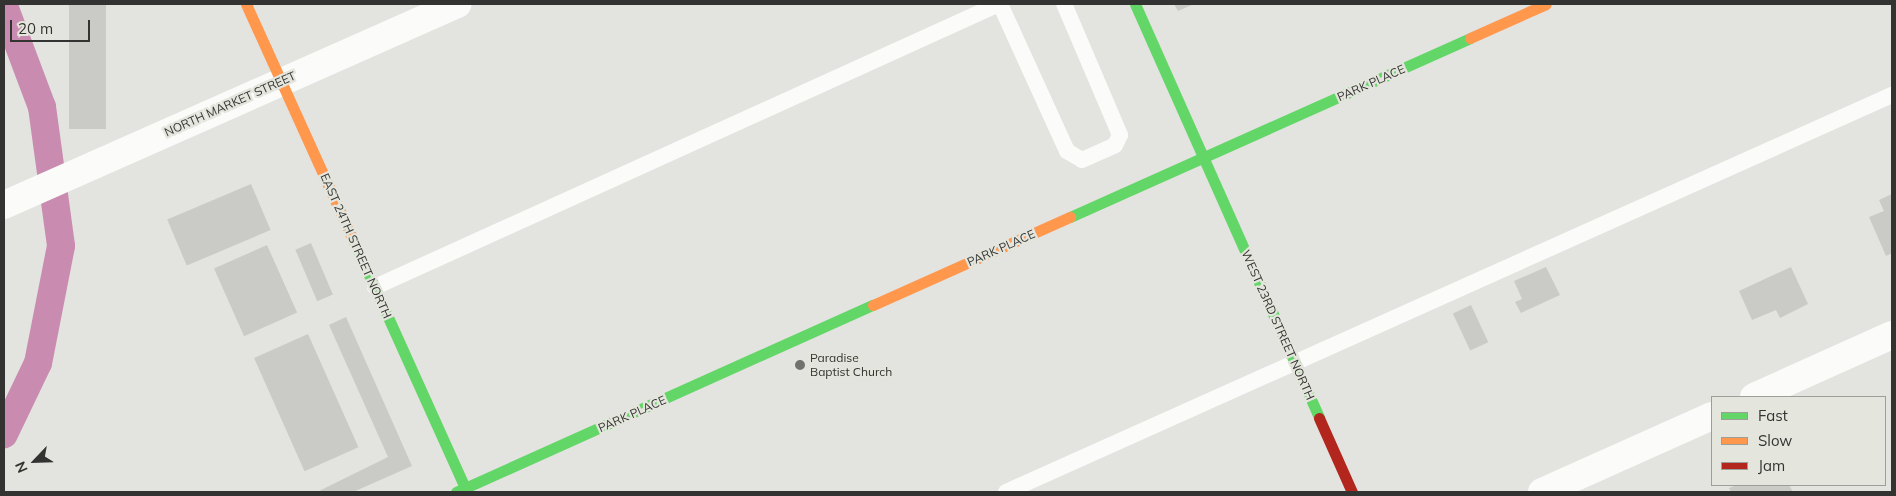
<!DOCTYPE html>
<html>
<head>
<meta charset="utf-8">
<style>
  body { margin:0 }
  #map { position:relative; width:1896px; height:496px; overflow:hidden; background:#e3e3df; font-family:Mulish,sans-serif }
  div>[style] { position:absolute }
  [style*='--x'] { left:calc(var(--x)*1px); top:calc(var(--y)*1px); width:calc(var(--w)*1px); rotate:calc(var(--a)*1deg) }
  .canal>* { height:28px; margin:-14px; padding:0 14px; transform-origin:14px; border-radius:14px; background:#c98cb0 }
  .building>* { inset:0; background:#cacac7; transform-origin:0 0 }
  .lane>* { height:16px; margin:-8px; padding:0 8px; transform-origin:8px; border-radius:8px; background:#fbfbfa }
  .street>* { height:28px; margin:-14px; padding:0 14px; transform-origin:14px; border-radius:14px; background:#fbfbfa }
  .fast>* { height:11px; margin:-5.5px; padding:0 5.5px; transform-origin:5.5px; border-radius:5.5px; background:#63d668 }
  .slow>* { height:11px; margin:-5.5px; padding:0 5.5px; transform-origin:5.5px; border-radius:5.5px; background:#ff974d }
  .jam>* { height:11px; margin:-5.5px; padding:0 5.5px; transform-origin:5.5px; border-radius:5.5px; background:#b3261e }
  .dots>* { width:14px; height:14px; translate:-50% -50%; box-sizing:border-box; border:2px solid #e4e5dd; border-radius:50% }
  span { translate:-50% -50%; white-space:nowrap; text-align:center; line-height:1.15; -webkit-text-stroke:4.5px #e4e5dd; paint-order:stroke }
  .street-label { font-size:12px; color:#333431 }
  .poi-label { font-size:12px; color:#333431 }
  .left { translate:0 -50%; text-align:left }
  .frame { position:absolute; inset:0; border:5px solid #333431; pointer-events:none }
  .legend { position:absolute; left:1711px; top:396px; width:175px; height:90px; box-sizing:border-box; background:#e4e5dd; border:1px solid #9d9e98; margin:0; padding:6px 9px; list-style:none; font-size:15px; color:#333431 }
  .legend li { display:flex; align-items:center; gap:10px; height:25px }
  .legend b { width:25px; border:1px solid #9d9e98 }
  .north { position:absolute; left:10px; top:436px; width:50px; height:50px; -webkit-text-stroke:4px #e4e5dd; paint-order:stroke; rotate:246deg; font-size:14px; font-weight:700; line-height:20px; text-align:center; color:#333431 }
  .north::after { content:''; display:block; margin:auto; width:18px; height:22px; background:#333431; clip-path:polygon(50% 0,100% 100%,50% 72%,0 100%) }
  .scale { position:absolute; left:10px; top:20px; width:80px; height:22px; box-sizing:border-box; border:2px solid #333431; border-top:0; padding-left:6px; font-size:15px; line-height:18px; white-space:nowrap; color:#333431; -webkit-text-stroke:4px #e4e5dd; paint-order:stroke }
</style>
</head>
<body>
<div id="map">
  <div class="canal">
    <i style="--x:4;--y:6;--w:108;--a:69.4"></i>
    <i style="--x:42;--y:107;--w:140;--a:82.2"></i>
    <i style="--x:61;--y:246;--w:119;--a:101.1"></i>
    <i style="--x:38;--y:363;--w:79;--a:115.6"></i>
  </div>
  <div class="building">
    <i style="left:69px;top:4px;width:37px;height:125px"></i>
    <i style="clip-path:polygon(1174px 4px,1194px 4px,1178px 11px)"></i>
    <i style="left:251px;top:184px;width:50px;height:91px;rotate:67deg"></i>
    <i style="clip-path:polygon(1892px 194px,1892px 253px,1886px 256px,1869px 217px,1884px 211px,1879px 200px)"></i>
    <i style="left:311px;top:243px;width:56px;height:17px;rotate:67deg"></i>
    <i style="left:267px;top:245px;width:74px;height:58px;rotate:66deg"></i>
    <i style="clip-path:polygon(1546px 267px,1560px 295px,1521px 313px,1515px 302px,1522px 299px,1514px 281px)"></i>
    <i style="clip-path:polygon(1791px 267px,1808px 304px,1780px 318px,1776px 310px,1752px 320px,1739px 291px)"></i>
    <i style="left:1471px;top:305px;width:41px;height:20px;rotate:65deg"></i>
    <i style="clip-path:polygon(346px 317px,412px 466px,353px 492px,317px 492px,388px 457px,329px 325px)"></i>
    <i style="left:308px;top:334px;width:124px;height:59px;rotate:66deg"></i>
    <i style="clip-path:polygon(1737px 485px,1789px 485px,1793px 492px,1731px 492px,1729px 488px)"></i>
  </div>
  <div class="lane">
    <i style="--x:1000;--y:4;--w:162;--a:65.5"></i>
    <i style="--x:1067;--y:151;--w:17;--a:31"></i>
    <i style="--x:1082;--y:160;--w:36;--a:-24"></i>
    <i style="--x:1115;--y:145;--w:11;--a:-63"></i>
    <i style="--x:1120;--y:135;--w:142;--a:-113.1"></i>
    <i style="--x:375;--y:287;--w:685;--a:-24.4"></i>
    <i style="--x:1006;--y:492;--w:971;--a:-24.14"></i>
  </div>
  <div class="street">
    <i style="--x:4;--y:205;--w:496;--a:-23.9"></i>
    <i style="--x:1754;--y:397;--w:151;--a:-24.2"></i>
    <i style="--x:1542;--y:492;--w:186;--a:-24.1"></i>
  </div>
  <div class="fast">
    <i style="--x:1135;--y:4;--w:453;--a:66"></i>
    <i style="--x:1070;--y:217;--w:438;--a:-24.1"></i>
    <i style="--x:355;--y:244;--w:272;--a:65.7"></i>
    <i style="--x:456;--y:492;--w:457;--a:-24.2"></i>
  </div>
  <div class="slow">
    <i style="--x:246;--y:4;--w:264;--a:65.6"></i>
    <i style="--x:1470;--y:38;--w:83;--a:-24.1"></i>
    <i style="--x:873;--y:305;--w:216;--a:-24.1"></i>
  </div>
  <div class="jam">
    <i style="--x:1319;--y:418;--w:81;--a:66"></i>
  </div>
  <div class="dots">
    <i style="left:800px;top:365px;background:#71716e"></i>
  </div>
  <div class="street-label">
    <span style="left:1371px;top:83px;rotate:-24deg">PARK PLACE</span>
    <span style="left:230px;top:104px;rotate:-24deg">NORTH MARKET STREET</span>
    <span style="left:356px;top:246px;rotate:66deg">EAST 24TH STREET NORTH</span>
    <span style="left:1001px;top:248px;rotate:-24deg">PARK PLACE</span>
    <span style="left:1278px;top:325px;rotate:66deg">WEST 23RD STREET NORTH</span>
    <span style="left:632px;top:414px;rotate:-24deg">PARK PLACE</span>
  </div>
  <div class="poi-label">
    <span class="left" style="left:810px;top:365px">Paradise<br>Baptist Church</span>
  </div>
  <div class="frame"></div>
  <ul class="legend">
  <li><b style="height:6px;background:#63d668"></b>Fast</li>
  <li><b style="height:6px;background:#ff974d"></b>Slow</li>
  <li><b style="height:6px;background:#b3261e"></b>Jam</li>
  </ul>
  <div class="north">N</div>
  <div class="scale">20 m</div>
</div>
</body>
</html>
